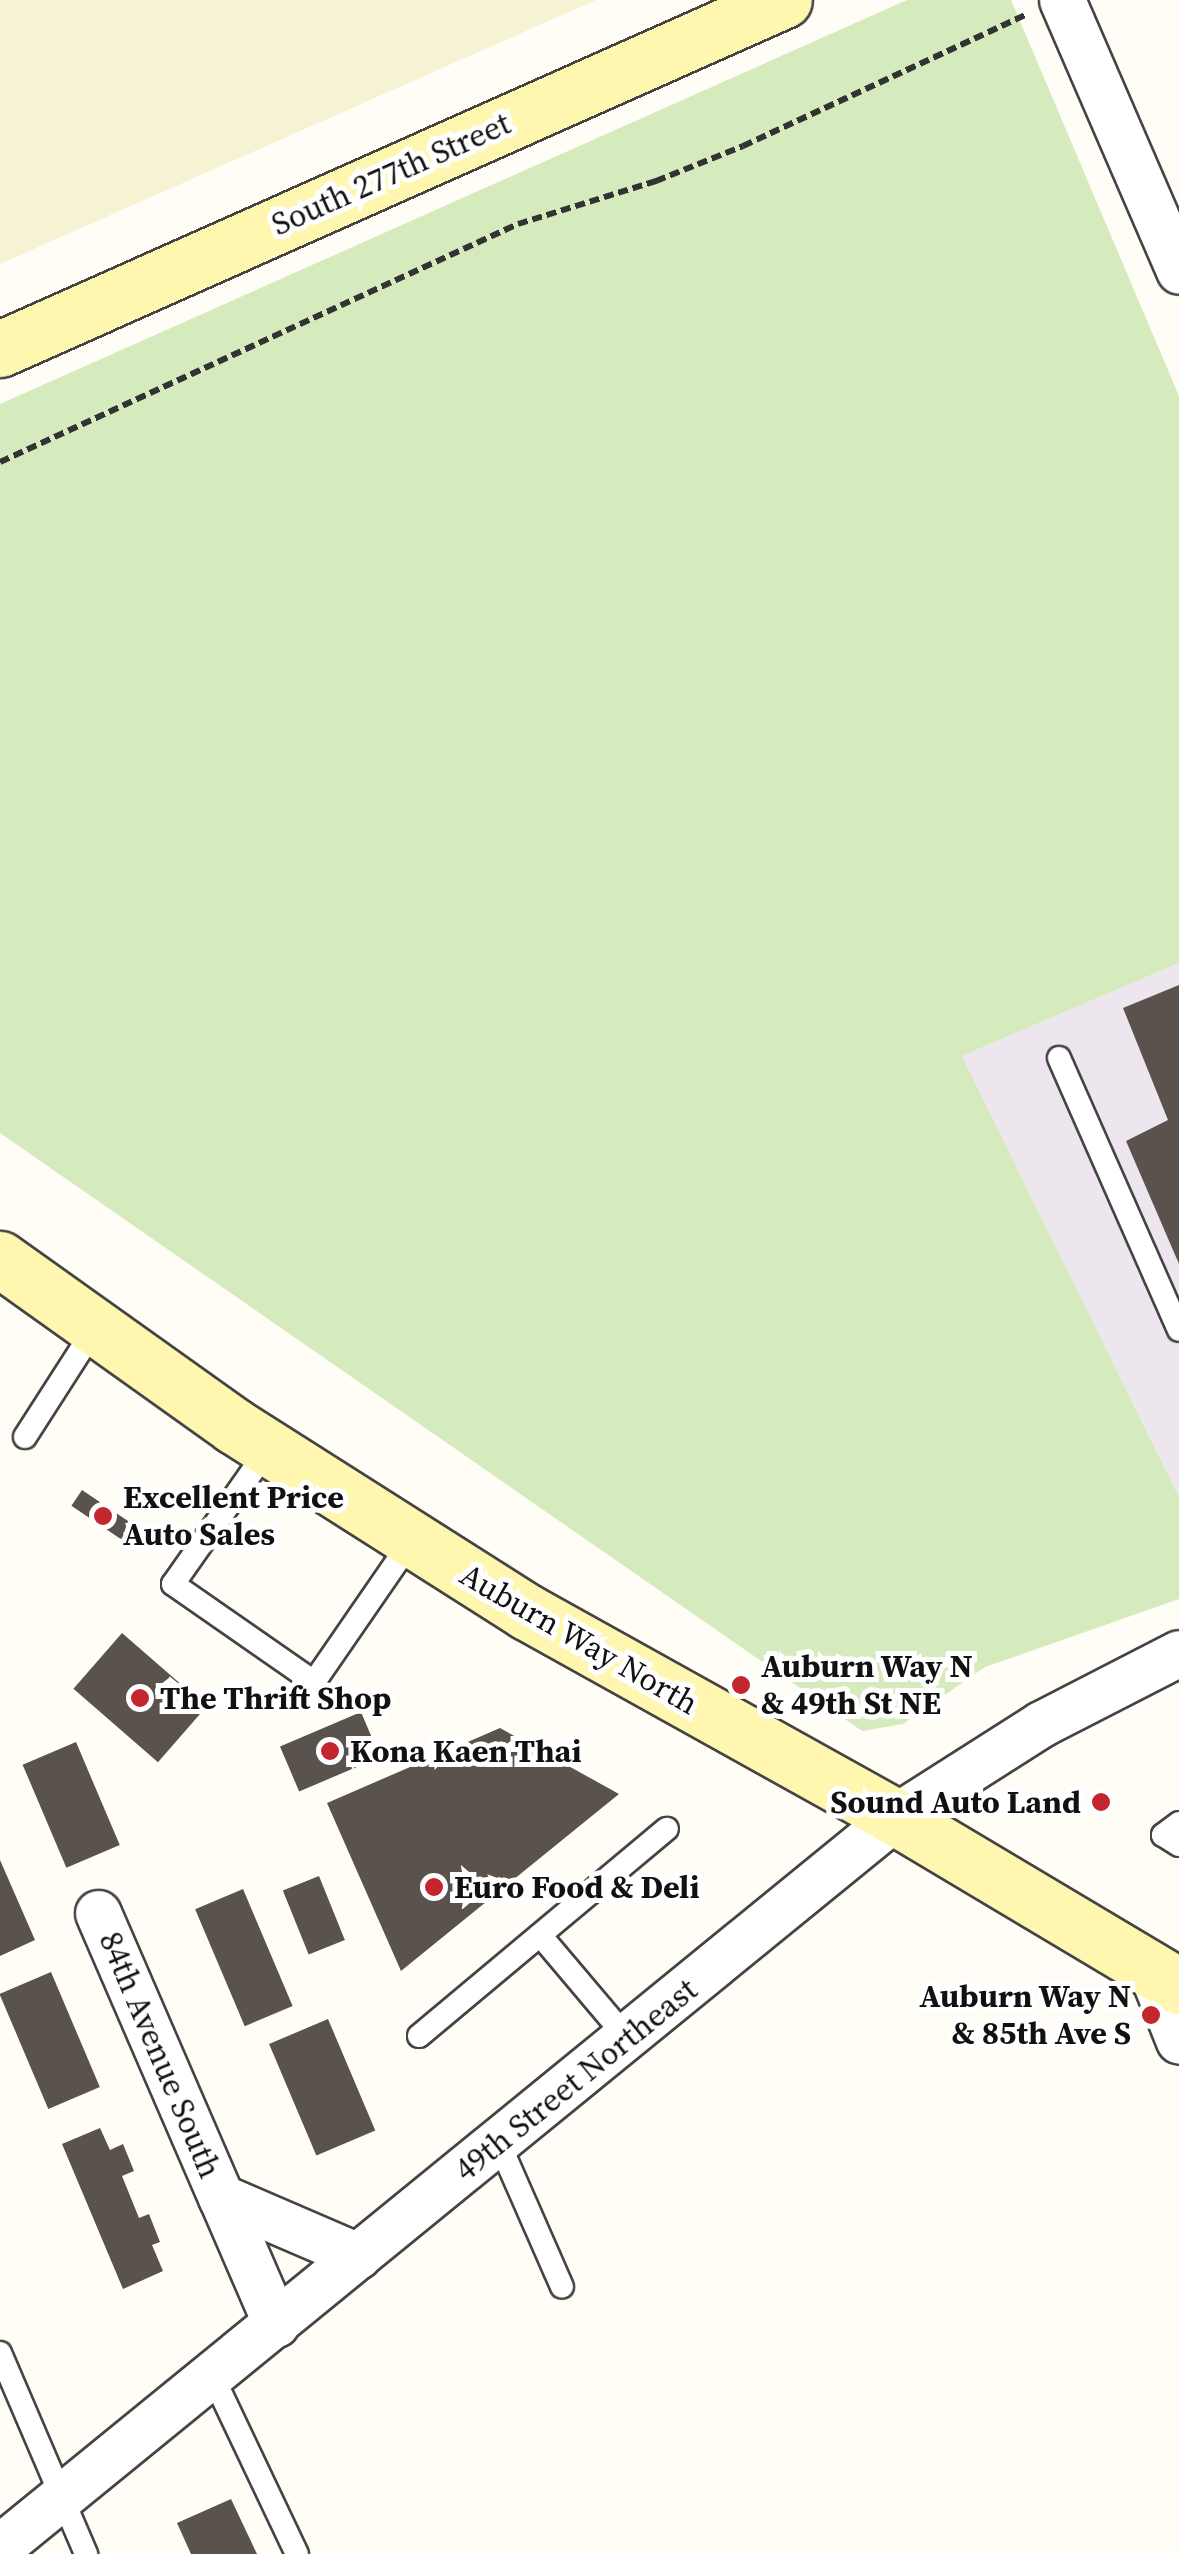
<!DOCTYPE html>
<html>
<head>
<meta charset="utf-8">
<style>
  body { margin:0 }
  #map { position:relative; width:1179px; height:2554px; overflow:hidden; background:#fffdf5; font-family:"Source Serif 4",serif }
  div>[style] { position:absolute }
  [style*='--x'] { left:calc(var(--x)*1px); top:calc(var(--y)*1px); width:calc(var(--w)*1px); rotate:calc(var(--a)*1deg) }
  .industrial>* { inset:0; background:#eee6ef }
  .farmland>* { inset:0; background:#f6f3d4 }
  .green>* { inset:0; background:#d5ebbd }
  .building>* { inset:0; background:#5a524d; transform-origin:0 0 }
  .path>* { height:6px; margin-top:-3px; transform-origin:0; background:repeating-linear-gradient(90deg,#333 0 10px,transparent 0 15px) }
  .roads { filter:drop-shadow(2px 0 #444) drop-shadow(-2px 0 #444) drop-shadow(0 2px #444) drop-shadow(0 -2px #444) }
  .lane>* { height:22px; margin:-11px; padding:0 11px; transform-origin:11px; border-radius:11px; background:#fff }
  .street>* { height:45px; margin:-22.5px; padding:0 22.5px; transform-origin:22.5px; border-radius:22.5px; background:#fff }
  .secondary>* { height:55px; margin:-27.5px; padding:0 27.5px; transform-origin:27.5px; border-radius:27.5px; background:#fff6b0 }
  .dots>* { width:28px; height:28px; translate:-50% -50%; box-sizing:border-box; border:5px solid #fff; border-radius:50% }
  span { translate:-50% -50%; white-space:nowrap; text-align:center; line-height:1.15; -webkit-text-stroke:10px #fff; paint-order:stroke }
  .street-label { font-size:32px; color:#111 }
  .poi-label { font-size:32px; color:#111; font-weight:700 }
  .left { translate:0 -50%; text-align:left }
  .right { translate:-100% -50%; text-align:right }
</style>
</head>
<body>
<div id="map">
  <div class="industrial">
    <i style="clip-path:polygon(1179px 963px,1179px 1497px,962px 1056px)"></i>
  </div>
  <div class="farmland">
    <i style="clip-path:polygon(0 0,596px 0,0 264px)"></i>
  </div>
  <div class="green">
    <i style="clip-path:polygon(907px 0,1011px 0,1179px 396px,1179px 963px,962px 1056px,1179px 1497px,1179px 1599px,985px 1667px,903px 1724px,862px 1731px,0 1133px,0 404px)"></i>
  </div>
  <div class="building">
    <i style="clip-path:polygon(1179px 985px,1179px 1264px,1126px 1141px,1168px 1120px,1123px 1008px)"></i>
    <i style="left:82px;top:1490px;width:64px;height:19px;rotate:34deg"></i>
    <i style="left:122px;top:1633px;width:112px;height:74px;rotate:41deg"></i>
    <i style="left:361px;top:1712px;width:49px;height:88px;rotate:67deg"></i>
    <i style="clip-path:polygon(500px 1728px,619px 1794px,401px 1971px,327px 1803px)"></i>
    <i style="left:76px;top:1742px;width:112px;height:58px;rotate:67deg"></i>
    <i style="clip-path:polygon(0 1860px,35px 1940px,0 1956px)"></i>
    <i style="left:319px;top:1876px;width:69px;height:39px;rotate:68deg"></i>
    <i style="left:243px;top:1889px;width:127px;height:52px;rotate:67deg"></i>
    <i style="left:51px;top:1972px;width:125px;height:56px;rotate:67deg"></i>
    <i style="left:328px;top:2019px;width:121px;height:64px;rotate:67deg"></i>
    <i style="clip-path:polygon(100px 2128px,110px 2150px,123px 2144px,134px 2171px,122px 2176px,139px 2218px,149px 2214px,160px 2242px,152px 2245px,163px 2271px,123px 2289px,62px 2144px)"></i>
    <i style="clip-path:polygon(231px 2499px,257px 2554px,191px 2554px,177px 2523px)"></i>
  </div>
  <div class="path">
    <i style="--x:0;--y:462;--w:570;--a:-24.68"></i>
    <i style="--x:518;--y:224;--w:145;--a:-17.3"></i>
    <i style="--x:656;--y:181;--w:94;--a:-21.9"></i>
    <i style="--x:743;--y:146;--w:311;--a:-24.9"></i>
  </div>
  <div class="roads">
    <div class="lane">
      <i style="--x:1059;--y:1058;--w:297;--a:66.2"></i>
      <i style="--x:25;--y:1437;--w:130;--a:-57.3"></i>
      <i style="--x:268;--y:1449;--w:165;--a:125.1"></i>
      <i style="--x:173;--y:1584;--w:172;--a:34.8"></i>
      <i style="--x:314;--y:1682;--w:173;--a:-55.4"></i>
      <i style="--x:1179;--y:1823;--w:20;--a:143"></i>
      <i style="--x:1163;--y:1835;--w:19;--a:32"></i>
      <i style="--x:540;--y:1935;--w:136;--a:49.8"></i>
      <i style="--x:419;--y:2036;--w:323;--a:-39.9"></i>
      <i style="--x:498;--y:2141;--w:159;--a:66.3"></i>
      <i style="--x:0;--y:2353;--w:219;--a:66.8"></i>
      <i style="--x:212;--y:2375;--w:198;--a:64.6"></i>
    </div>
    <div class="street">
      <i style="--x:1062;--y:0;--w:295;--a:66.6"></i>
      <i style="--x:98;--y:1913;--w:309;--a:66.6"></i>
      <i style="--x:1151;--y:1971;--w:75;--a:68.2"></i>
      <i style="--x:276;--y:2324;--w:138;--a:-113.4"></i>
      <i style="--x:221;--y:2197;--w:149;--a:23.3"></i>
      <i style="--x:0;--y:2547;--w:1155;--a:-39.2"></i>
      <i style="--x:895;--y:1817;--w:173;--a:-32.5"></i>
      <i style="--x:1041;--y:1724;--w:155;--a:-27.2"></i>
    </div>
    <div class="secondary">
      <i style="--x:0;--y:349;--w:858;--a:-24"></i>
      <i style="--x:0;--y:1259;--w:287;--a:35.5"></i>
      <i style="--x:234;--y:1426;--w:347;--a:32.4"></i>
      <i style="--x:527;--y:1612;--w:421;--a:29.1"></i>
      <i style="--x:895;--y:1817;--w:330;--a:30.8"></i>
    </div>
  </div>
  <div class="dots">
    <i style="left:103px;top:1516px;background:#c4262e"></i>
    <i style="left:741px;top:1685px;background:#c4262e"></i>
    <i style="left:140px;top:1698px;background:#c4262e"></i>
    <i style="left:330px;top:1751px;background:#c4262e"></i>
    <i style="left:1101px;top:1802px;background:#c4262e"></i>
    <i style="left:434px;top:1887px;background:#c4262e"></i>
    <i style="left:1151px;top:2015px;background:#c4262e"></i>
  </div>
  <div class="street-label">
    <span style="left:391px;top:174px;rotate:-24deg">South 277th Street</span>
    <span style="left:579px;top:1639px;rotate:30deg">Auburn Way North</span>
    <span style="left:160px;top:2055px;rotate:67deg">84th Avenue South</span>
    <span style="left:576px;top:2080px;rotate:-39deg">49th Street Northeast</span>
  </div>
  <div class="poi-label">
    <span class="left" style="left:123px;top:1516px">Excellent Price<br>Auto Sales</span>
    <span class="left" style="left:761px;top:1685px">Auburn Way N<br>&amp; 49th St NE</span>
    <span class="left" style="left:160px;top:1698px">The Thrift Shop</span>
    <span class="left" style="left:350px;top:1751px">Kona Kaen Thai</span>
    <span class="right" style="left:1081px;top:1802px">Sound Auto Land</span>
    <span class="left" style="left:454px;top:1887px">Euro Food &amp; Deli</span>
    <span class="right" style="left:1131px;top:2015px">Auburn Way N<br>&amp; 85th Ave S</span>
  </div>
</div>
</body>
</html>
